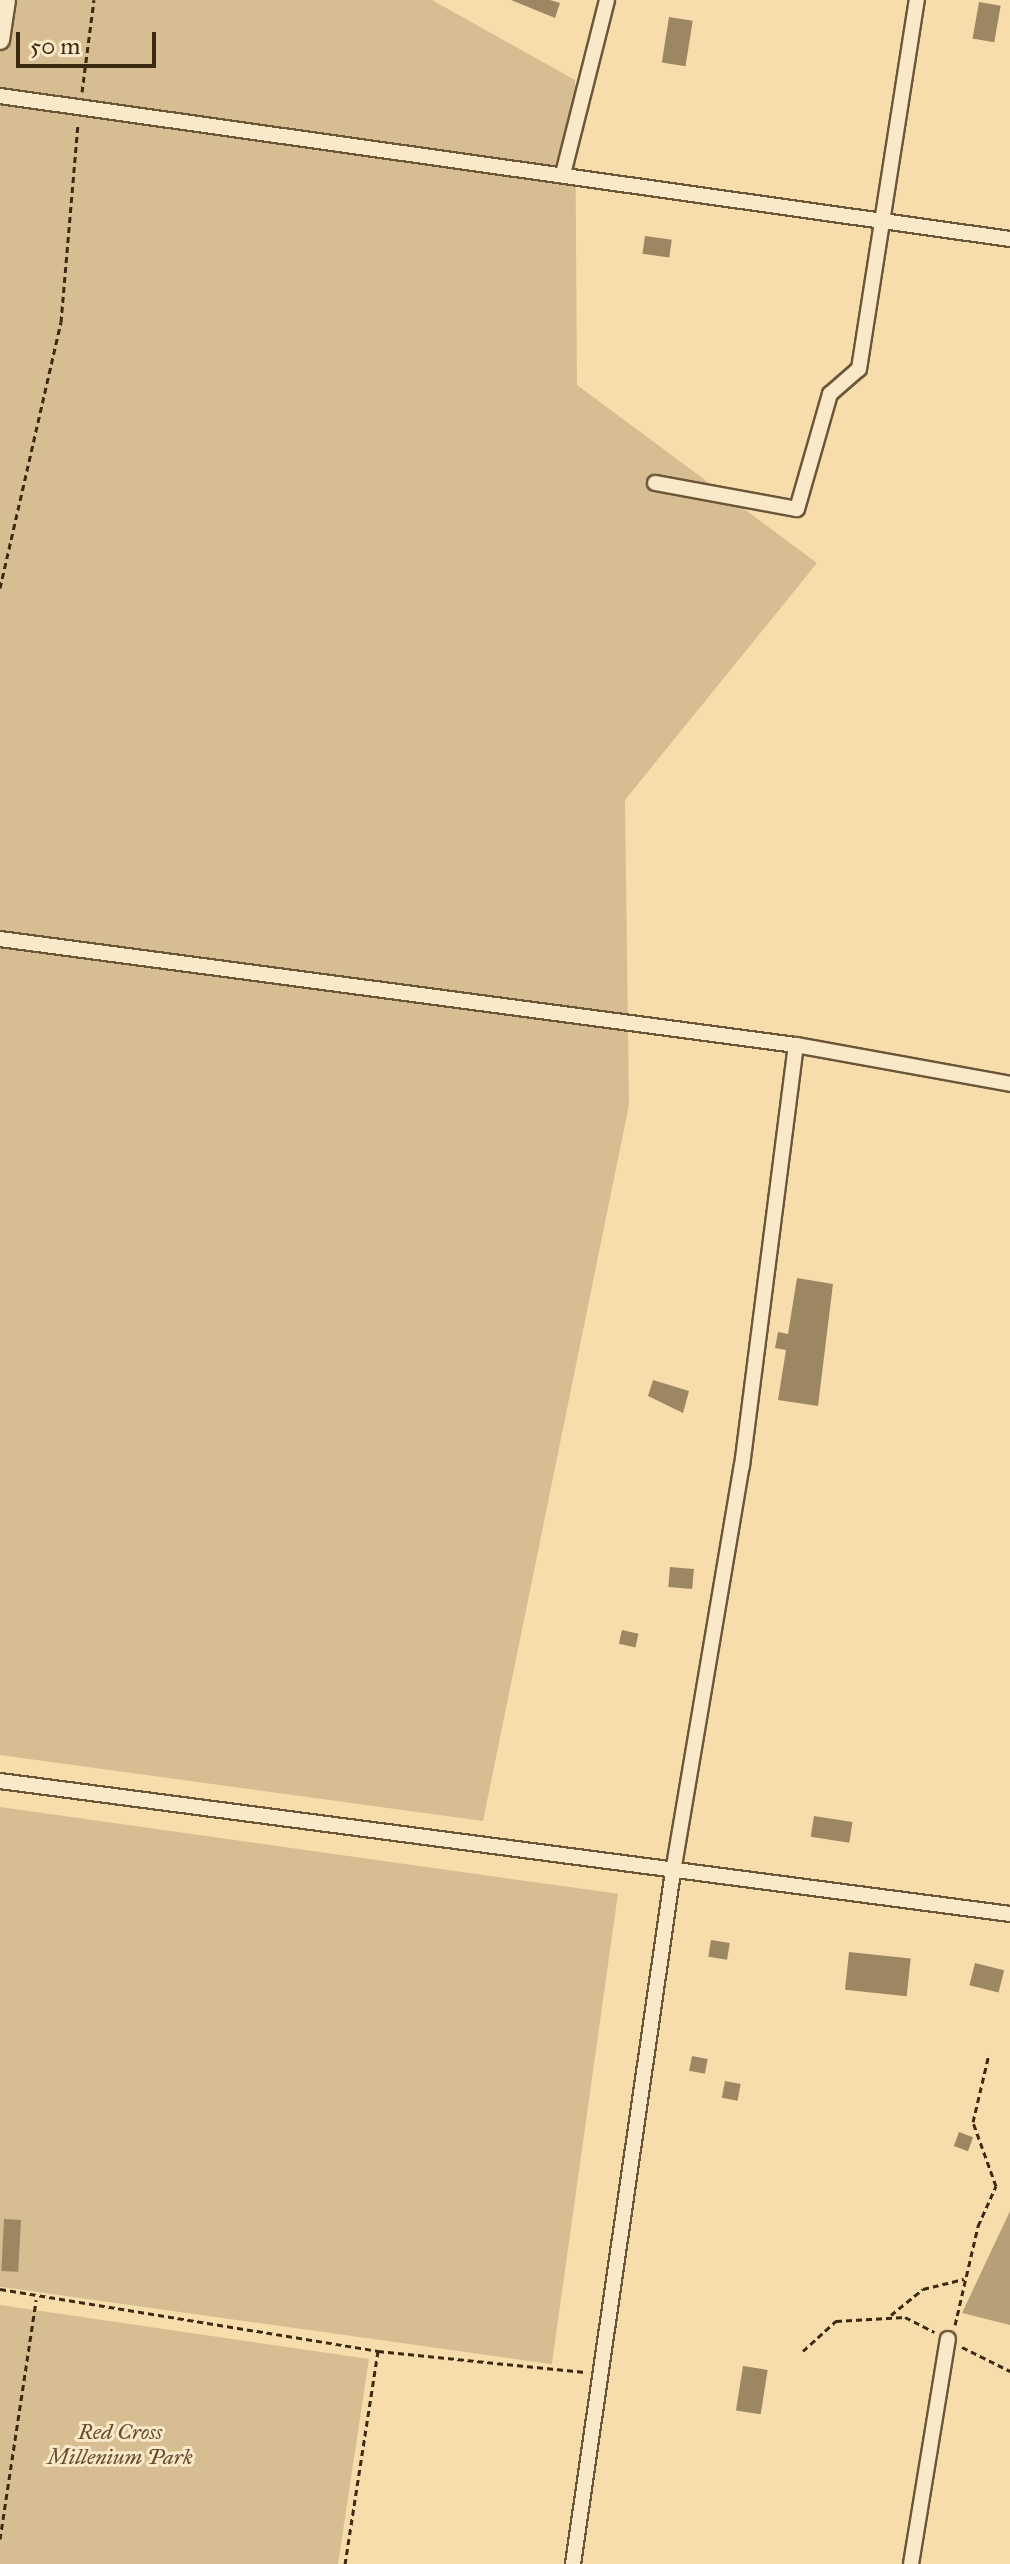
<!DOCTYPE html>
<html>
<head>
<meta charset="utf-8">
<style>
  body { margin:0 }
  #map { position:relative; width:1010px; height:2564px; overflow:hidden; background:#f7ddac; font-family:"IM FELL Great Primer",serif }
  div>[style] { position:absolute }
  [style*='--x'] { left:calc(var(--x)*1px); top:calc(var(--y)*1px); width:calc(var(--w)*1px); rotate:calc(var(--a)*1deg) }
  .green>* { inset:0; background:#d7be92; transform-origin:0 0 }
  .water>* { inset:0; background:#b7a078 }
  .building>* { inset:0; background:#9d8762; transform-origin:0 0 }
  .path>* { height:3px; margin-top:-1.5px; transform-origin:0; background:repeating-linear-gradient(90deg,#3c2912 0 6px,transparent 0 10px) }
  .roads { filter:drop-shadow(2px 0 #6b5638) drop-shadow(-2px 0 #6b5638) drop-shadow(0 2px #6b5638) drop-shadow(0 -2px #6b5638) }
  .minor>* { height:14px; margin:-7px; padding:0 7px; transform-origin:7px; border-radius:7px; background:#fae9c9 }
  .tertiary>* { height:18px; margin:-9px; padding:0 9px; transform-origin:9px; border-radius:9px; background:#fae9c9 }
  span { translate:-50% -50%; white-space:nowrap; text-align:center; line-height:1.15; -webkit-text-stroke:6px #fae9c9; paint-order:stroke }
  .park-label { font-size:22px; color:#634e32; font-style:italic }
  .scale { position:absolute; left:16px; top:32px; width:140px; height:36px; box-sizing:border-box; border:4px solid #3c2912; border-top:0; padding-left:10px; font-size:24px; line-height:28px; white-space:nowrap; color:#3c2912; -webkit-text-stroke:6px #fae9c9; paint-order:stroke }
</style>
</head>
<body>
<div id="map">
  <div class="green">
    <i style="clip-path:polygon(0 0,432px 0,575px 80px,577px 385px,817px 563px,625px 800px,629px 1105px,483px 1821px,0 1755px)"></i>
    <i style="left:0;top:1807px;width:624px;height:475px;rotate:8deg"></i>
    <i style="clip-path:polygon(0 2305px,369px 2359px,338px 2564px,0 2564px)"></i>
  </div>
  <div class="water">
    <i style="clip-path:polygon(1010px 2211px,1010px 2325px,962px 2313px)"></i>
  </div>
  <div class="building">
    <i style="clip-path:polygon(511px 0,550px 0,560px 3px,555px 18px)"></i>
    <i style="left:979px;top:2px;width:22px;height:37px;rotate:10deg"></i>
    <i style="left:669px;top:17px;width:24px;height:46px;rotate:9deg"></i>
    <i style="left:645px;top:236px;width:27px;height:18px;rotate:8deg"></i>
    <i style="clip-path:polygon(797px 1278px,833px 1284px,818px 1406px,778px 1400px,786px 1350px,775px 1348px,778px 1332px,788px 1334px)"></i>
    <i style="clip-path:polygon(653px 1380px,689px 1391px,683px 1413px,648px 1396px)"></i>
    <i style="left:670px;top:1567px;width:24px;height:20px;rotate:5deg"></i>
    <i style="left:622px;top:1630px;width:17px;height:14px;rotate:13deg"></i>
    <i style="left:814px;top:1816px;width:39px;height:21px;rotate:9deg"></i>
    <i style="left:711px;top:1940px;width:19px;height:17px;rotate:9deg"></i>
    <i style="left:849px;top:1952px;width:62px;height:38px;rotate:6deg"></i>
    <i style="left:975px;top:1963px;width:30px;height:23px;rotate:14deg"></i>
    <i style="left:692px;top:2056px;width:16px;height:15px;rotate:11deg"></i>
    <i style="left:725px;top:2081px;width:16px;height:17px;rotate:11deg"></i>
    <i style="left:959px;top:2132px;width:15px;height:15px;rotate:20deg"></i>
    <i style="left:4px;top:2219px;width:17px;height:52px;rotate:3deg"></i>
    <i style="left:743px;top:2366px;width:25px;height:45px;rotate:9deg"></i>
  </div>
  <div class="path">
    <i style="--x:82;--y:92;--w:93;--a:-82.6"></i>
    <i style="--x:0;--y:588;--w:273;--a:-77.1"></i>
    <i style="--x:61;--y:322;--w:199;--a:-85.1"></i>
    <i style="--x:0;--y:2289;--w:383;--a:9.3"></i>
    <i style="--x:378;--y:2351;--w:216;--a:98.8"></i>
    <i style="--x:891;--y:2315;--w:41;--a:-39.1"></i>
    <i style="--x:923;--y:2289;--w:42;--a:-13.7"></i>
    <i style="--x:955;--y:2325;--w:102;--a:-76.9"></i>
    <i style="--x:978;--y:2226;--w:44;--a:-65.8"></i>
    <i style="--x:996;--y:2186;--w:68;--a:-109.8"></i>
    <i style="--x:973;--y:2122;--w:70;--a:-76.8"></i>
    <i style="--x:962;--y:2347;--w:54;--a:26.6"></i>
    <i style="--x:378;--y:2351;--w:208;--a:5.8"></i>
    <i style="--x:803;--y:2351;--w:45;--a:-42.3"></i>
    <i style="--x:836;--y:2321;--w:69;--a:-3.3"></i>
    <i style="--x:905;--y:2317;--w:33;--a:27"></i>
    <i style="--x:0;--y:2539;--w:242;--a:-81.4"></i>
  </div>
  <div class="roads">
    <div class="minor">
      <i style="--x:0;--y:96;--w:1020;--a:8.06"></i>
      <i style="--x:563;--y:174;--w:179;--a:-75.8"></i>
      <i style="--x:655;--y:483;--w:144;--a:10.4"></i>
      <i style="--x:797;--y:509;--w:120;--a:-74"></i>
      <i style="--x:830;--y:394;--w:38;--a:-41"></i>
      <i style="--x:859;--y:369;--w:374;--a:-81.1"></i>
      <i style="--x:0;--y:939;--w:803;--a:7.59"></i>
      <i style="--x:796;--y:1045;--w:218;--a:10.3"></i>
      <i style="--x:0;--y:1781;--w:1019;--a:7.5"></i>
      <i style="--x:573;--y:2564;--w:699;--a:-81.78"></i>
      <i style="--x:673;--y:1872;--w:412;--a:-80.4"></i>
      <i style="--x:742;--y:1466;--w:424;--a:-82.7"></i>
      <i style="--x:911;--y:2564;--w:228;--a:-80.7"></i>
    </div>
    <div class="tertiary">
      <i style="--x:0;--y:40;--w:40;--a:-81.5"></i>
    </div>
  </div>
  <div class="park-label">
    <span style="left:120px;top:2444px">Red Cross<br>Millenium Park</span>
  </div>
  <div class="scale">50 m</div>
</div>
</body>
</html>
